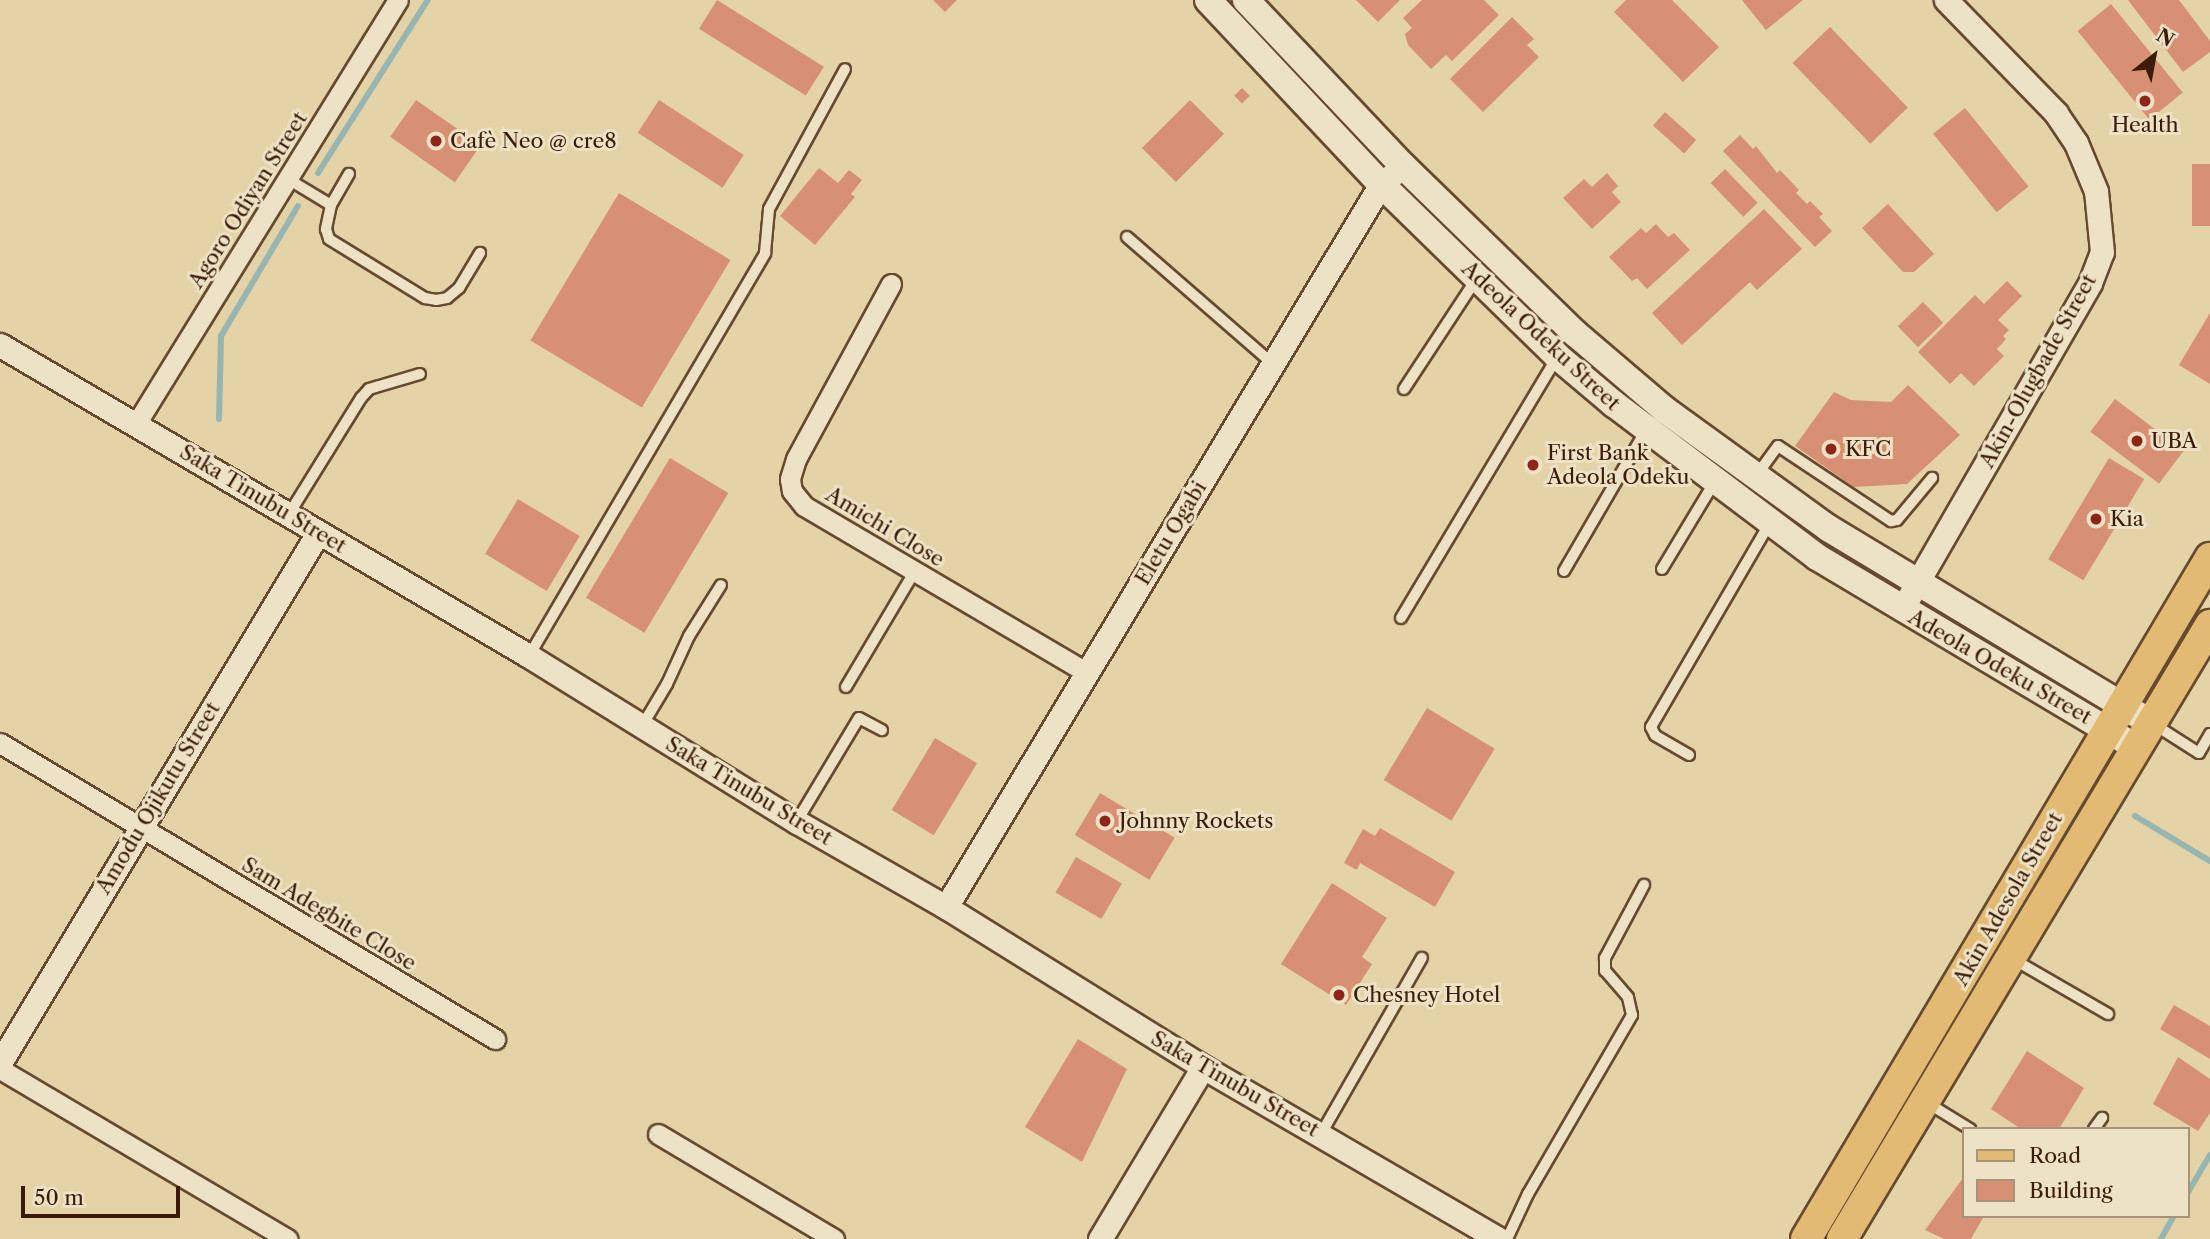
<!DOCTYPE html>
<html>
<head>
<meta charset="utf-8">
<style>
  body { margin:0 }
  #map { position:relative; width:2210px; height:1239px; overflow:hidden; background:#e4d3a6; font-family:"Libre Caslon Text",serif }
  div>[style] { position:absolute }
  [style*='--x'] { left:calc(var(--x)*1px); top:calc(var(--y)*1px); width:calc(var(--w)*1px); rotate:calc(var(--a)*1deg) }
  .stream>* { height:6px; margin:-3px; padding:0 3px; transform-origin:3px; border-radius:3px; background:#98b6b1 }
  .building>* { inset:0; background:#d89075; transform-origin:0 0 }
  .roads { filter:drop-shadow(2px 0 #664a30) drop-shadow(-2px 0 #664a30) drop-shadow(0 2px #664a30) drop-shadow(0 -2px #664a30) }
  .service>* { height:10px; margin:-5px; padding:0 5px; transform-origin:5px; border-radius:5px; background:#ede2c5 }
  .minor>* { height:19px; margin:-9.5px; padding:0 9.5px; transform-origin:9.5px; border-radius:9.5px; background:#ede2c5 }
  .tertiary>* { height:23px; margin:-11.5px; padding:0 11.5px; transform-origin:11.5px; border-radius:11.5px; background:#ede2c5 }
  .secondary>* { height:26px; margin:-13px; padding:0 13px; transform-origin:13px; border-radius:13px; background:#ede2c5 }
  .primary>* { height:30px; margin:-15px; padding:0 15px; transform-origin:15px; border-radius:15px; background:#e2ba73 }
  .dots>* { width:19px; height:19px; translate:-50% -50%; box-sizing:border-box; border:4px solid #ede2c5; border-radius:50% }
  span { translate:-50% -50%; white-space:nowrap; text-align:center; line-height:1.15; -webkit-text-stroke:6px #ede2c5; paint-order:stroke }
  .poi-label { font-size:21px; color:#3c1c08 }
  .left { translate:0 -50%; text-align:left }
  .street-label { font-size:21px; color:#3c1c08 }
  .legend { position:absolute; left:1962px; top:1127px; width:228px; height:91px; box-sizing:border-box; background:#ede2c5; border:2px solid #a69379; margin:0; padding:9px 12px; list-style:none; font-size:21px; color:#3c1c08 }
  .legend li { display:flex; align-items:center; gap:14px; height:35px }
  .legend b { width:35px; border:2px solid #a69379 }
  .north { position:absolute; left:2119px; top:21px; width:70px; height:70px; -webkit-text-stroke:5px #ede2c5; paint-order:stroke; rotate:31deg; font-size:19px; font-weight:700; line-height:28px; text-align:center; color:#3c1c08 }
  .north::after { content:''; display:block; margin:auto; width:24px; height:32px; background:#3c1c08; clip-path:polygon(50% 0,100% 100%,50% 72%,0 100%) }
  .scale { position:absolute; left:21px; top:1186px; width:159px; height:32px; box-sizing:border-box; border:4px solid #3c1c08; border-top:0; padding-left:9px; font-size:21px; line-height:24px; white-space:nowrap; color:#3c1c08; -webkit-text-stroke:5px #ede2c5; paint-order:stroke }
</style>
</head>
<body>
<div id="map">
  <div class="stream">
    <i style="--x:318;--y:173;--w:205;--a:-57.6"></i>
    <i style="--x:219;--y:419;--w:83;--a:-88.6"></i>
    <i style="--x:221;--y:336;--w:151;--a:-59.4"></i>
    <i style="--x:2135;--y:816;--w:87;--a:31"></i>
    <i style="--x:2187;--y:1194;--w:45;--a:-59.5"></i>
    <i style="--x:2161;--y:1239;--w:26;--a:-61"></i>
  </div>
  <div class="building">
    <i style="left:717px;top:0;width:126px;height:34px;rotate:32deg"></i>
    <i style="clip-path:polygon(933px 0,957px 0,945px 12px)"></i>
    <i style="clip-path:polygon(1356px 0,1400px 0,1378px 22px)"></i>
    <i style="clip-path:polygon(1422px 0,1484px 0,1499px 15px,1452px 61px,1446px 55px,1431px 69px,1408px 45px,1405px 34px,1412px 28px,1403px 18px)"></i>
    <i style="clip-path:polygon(1626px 0,1672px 0,1719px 47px,1683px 82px,1614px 12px)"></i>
    <i style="clip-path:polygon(1742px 0,1803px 0,1766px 30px)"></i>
    <i style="clip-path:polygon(2128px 0,2179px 0,2210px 41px,2210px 52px,2183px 72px)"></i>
    <i style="left:2111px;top:4px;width:114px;height:43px;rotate:51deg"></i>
    <i style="clip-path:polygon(1512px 17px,1534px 39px,1527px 45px,1539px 57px,1483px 112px,1450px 79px)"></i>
    <i style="left:1830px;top:27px;width:112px;height:52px;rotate:46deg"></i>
    <i style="left:1242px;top:88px;width:11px;height:11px;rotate:45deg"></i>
    <i style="left:416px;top:100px;width:79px;height:45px;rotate:35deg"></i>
    <i style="left:659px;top:100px;width:101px;height:39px;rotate:33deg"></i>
    <i style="left:1190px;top:100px;width:48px;height:68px;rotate:45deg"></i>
    <i style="left:1965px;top:108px;width:101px;height:41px;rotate:51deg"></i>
    <i style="left:1665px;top:112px;width:42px;height:18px;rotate:42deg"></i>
    <i style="clip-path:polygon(1740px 135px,1753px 149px,1756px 146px,1777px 173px,1780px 170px,1799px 190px,1796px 193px,1807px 204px,1810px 201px,1823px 214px,1819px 217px,1832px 231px,1815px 247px,1723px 151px)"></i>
    <i style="left:2192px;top:164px;width:18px;height:62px"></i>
    <i style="clip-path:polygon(819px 168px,838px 183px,849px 170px,862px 180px,851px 194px,855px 197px,815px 245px,780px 216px)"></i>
    <i style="left:1725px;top:169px;width:47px;height:20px;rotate:46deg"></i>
    <i style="clip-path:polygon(1607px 173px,1618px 186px,1612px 192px,1621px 202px,1592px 229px,1563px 198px,1584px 179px,1592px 187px)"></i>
    <i style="left:619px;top:193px;width:130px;height:172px;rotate:31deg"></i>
    <i style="clip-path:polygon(1888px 204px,1934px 254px,1914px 272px,1903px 272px,1862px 228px)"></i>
    <i style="clip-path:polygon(1764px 209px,1802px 249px,1757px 290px,1750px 282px,1682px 345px,1652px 313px)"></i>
    <i style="clip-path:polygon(1656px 224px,1668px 237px,1674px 233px,1690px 250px,1647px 289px,1637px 278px,1632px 281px,1609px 257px,1641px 228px,1646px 233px)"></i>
    <i style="clip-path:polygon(2007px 281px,2022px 296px,1998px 320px,2009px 330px,2003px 336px,2006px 339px,1997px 349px,2004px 356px,1974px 386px,1961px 373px,1950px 384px,1918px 352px,1975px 295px,1984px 304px)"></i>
    <i style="left:1923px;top:302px;width:29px;height:35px;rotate:46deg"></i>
    <i style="clip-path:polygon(2210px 313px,2210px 384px,2179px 365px)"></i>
    <i style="clip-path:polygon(1908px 385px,1960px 435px,1907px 484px,1854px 487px,1795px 446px,1834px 392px,1851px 400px,1891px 402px)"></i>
    <i style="left:2115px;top:399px;width:86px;height:41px;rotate:37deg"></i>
    <i style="left:670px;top:458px;width:68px;height:163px;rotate:31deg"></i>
    <i style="left:2109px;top:458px;width:41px;height:118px;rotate:31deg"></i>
    <i style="left:518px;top:499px;width:72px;height:64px;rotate:31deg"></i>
    <i style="left:1427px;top:708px;width:79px;height:84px;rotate:31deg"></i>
    <i style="left:935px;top:738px;width:49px;height:84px;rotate:31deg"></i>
    <i style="left:1100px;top:793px;width:87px;height:49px;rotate:31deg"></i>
    <i style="clip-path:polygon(1380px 828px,1455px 872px,1435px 907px,1360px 863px,1357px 870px,1344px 863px,1363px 829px,1375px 836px)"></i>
    <i style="left:1076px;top:857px;width:53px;height:41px;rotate:30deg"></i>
    <i style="clip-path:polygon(1332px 883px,1387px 918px,1362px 957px,1372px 964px,1346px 1005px,1281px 964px)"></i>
    <i style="clip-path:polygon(2174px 1005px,2210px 1026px,2210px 1059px,2160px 1029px)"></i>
    <i style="clip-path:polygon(1078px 1039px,1127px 1069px,1082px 1162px,1025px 1127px)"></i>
    <i style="clip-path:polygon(2027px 1051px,2084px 1088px,2059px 1129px,2021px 1129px,1991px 1109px)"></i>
    <i style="clip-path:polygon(2178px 1057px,2210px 1079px,2210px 1113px,2198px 1131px,2153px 1104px)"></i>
    <i style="clip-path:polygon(1963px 1178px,1963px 1216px,1984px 1216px,1971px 1239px,1944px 1239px,1925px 1230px)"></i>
  </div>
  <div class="roads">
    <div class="service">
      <i style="--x:288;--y:179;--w:50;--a:31.2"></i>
      <i style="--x:331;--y:205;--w:36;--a:-60"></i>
      <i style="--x:331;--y:205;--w:25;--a:102"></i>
      <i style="--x:326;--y:229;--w:10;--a:73"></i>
      <i style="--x:329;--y:239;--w:113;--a:31.6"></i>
      <i style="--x:425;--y:298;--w:11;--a:10"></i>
      <i style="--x:436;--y:300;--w:11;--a:-10"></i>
      <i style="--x:447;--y:298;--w:16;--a:-40"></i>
      <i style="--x:459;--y:288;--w:41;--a:-59"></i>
      <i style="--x:1127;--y:237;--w:192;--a:41"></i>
      <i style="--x:1404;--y:389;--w:133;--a:-56.7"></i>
      <i style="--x:1756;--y:476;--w:37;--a:-54"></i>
      <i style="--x:1778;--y:446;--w:136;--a:33.6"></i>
      <i style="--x:1891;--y:521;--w:6;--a:-9"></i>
      <i style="--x:1897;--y:520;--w:55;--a:-50.2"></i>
      <i style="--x:289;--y:514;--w:137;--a:-58.2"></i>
      <i style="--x:361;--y:398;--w:12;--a:-48"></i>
      <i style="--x:369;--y:389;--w:53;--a:-16.4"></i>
      <i style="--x:1662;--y:569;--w:103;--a:-58.9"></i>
      <i style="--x:1564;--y:571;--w:163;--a:-59.8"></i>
      <i style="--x:1401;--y:618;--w:304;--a:-59.1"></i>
      <i style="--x:529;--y:656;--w:467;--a:-59.6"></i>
      <i style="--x:765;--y:253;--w:44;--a:-84.8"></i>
      <i style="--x:769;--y:209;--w:159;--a:-61.5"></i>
      <i style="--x:846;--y:687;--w:135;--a:-59.3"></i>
      <i style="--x:2155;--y:725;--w:52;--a:32.5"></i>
      <i style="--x:2199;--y:753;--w:22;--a:-60"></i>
      <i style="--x:642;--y:726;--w:49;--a:-59.2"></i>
      <i style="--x:667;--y:684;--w:53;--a:-65.4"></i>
      <i style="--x:689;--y:636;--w:60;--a:-57.9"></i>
      <i style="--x:1689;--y:755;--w:39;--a:-150"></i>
      <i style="--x:1655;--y:735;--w:9;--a:-117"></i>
      <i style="--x:1651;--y:727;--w:235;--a:-59.8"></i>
      <i style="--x:797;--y:821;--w:120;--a:-59"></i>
      <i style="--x:859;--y:718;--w:26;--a:28"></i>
      <i style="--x:2013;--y:959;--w:110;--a:30.1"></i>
      <i style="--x:1926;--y:1102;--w:52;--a:31.5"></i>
      <i style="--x:2094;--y:1129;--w:14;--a:-54"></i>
      <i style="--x:1321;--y:1134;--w:203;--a:-60.2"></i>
      <i style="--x:1507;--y:1239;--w:50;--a:-65"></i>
      <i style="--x:1528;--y:1194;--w:207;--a:-59.8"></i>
      <i style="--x:1632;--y:1015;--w:18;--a:-103"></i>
      <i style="--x:1628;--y:997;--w:35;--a:-131"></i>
      <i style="--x:1605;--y:971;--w:13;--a:-90"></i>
      <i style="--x:1605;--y:958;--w:83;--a:-61.9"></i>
    </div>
    <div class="minor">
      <i style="--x:891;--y:284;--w:199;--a:118.5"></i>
      <i style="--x:796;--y:459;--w:21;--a:107"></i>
      <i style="--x:790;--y:479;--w:12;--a:81"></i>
      <i style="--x:792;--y:491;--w:19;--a:51"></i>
      <i style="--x:804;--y:506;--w:329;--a:30.5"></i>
      <i style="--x:136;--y:424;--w:498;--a:-58.3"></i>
      <i style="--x:0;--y:743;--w:577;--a:30.88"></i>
      <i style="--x:0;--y:1069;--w:334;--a:30.6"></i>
      <i style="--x:658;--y:1134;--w:205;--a:30.8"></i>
    </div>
    <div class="tertiary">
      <i style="--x:0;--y:345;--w:614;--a:30.45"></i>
      <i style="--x:529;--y:656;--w:315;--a:31.8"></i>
      <i style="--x:797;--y:822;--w:172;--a:29.7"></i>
      <i style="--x:946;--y:907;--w:303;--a:31.9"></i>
      <i style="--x:1203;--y:1067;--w:341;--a:30.2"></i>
      <i style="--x:1902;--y:609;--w:376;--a:-60"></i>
      <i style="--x:2090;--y:283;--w:33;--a:-69"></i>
      <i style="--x:2102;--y:252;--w:61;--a:-95.6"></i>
      <i style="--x:2096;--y:191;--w:52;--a:-112.6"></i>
      <i style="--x:2076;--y:143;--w:36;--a:-124"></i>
      <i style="--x:2056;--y:113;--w:158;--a:-134.2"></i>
      <i style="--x:946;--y:907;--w:844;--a:-58.97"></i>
      <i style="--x:1381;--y:184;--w:28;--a:-39"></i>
      <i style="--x:0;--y:1063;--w:618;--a:-59.04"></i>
      <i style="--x:1100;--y:1239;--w:200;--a:-59.1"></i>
    </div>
    <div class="secondary">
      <i style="--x:1208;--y:0;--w:253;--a:46.8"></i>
      <i style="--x:1381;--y:184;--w:246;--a:44.3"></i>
      <i style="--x:1557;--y:356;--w:75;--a:40.1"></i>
      <i style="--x:1614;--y:404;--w:254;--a:37"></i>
      <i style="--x:1817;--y:557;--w:371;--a:30.8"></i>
      <i style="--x:1246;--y:0;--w:228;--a:46.6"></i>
      <i style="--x:1403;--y:166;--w:241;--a:44.2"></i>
      <i style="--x:1576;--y:334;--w:117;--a:40.5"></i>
      <i style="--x:1665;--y:410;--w:201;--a:35.9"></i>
      <i style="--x:1828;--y:528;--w:377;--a:31.1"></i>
    </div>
    <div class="primary">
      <i style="--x:1806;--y:1239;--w:792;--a:-59.32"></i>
      <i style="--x:1842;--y:1239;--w:716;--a:-59.06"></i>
    </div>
  </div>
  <div class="dots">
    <i style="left:2145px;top:101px;background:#8f2418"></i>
    <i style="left:436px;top:141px;background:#8f2418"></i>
    <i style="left:2137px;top:441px;background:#8f2418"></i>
    <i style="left:1831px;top:449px;background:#8f2418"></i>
    <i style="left:1533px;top:465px;background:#8f2418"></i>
    <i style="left:2096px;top:519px;background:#8f2418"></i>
    <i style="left:1105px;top:821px;background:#8f2418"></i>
    <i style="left:1339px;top:995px;background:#8f2418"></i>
  </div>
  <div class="poi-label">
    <span style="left:2145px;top:125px">Health</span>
    <span class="left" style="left:450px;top:141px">Cafè Neo @ cre8</span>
    <span class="left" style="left:2151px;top:441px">UBA</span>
    <span class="left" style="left:1845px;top:449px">KFC</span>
    <span class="left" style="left:1547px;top:465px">First Bank<br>Adeola Odeku</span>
    <span class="left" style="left:2110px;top:519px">Kia</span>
    <span class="left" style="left:1119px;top:821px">Johnny Rockets</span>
    <span class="left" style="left:1353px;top:995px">Chesney Hotel</span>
  </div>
  <div class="street-label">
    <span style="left:248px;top:200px;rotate:-58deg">Agoro Odiyan Street</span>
    <span style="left:1541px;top:336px;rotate:43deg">Adeola Odeku Street</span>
    <span style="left:2038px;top:371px;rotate:-61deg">Akin-Olugbade Street</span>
    <span style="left:263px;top:499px;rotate:31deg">Saka Tinubu Street</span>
    <span style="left:885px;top:527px;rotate:31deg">Amichi Close</span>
    <span style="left:1171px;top:533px;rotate:-59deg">Eletu Ogabi</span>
    <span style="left:2000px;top:667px;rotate:30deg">Adeola Odeku Street</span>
    <span style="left:749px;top:791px;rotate:31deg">Saka Tinubu Street</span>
    <span style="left:158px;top:798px;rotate:-59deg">Amodu Ojikutu Street</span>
    <span style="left:2008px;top:899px;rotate:-60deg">Akin Adesola Street</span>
    <span style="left:329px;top:914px;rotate:31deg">Sam Adegbite Close</span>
    <span style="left:1235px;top:1084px;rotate:30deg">Saka Tinubu Street</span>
  </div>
  <ul class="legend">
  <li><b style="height:9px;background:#e2ba73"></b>Road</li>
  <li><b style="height:19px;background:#d89075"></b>Building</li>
  </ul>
  <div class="north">N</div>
  <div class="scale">50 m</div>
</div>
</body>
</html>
